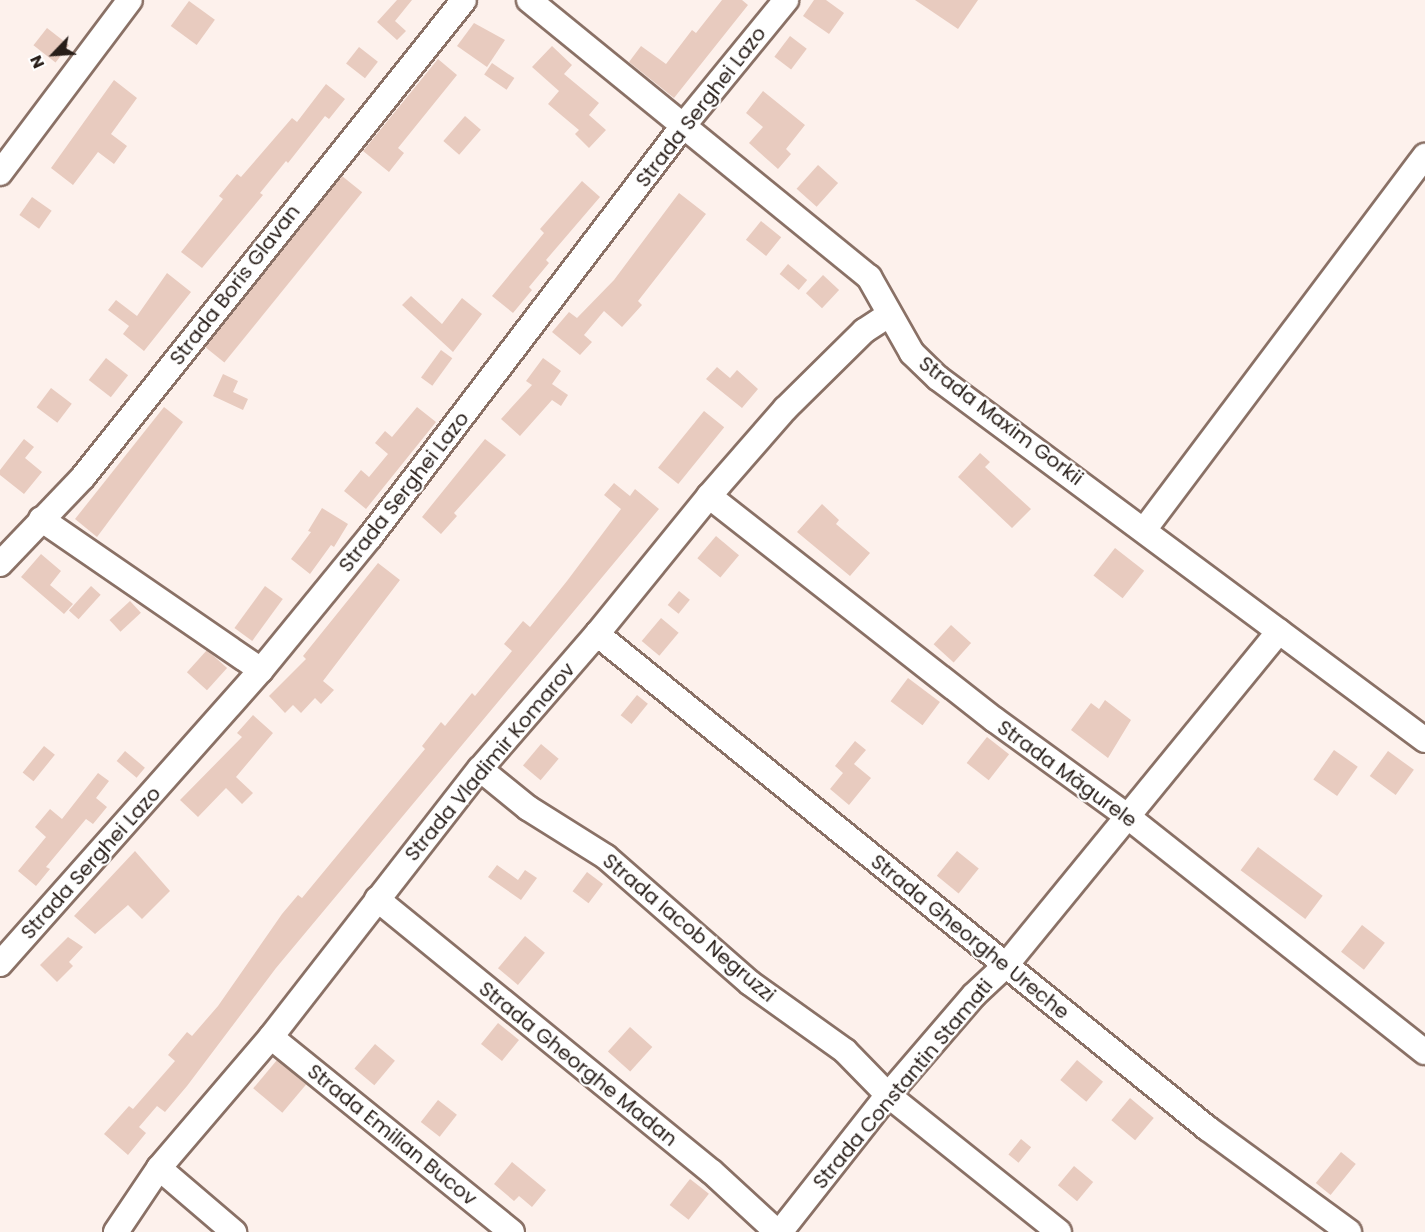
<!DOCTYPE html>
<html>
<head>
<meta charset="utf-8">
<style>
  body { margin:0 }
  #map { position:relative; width:1425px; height:1232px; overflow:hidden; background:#fdf1ec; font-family:Poppins,sans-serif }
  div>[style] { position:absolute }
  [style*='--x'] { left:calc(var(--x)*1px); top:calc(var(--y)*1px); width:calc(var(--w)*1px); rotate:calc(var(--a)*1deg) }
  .building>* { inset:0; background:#e8cbbf; transform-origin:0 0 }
  .roads { filter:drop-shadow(2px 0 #8a7166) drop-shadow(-2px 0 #8a7166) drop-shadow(0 2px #8a7166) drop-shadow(0 -2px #8a7166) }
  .minor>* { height:24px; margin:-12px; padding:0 12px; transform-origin:12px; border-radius:12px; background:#fff }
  span { translate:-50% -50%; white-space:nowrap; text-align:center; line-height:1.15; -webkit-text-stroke:4.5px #fff; paint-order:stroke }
  .street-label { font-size:20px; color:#281e19 }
  .north { position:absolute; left:24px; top:24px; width:60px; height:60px; -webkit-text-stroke:4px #fff; paint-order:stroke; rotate:245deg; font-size:16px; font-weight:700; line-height:24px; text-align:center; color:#281e19 }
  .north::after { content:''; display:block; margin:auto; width:21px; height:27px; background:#281e19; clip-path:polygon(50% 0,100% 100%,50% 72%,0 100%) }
</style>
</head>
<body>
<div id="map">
  <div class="building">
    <i style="clip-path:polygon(397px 0,412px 0,395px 21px,406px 31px,397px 40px,377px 22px)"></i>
    <i style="clip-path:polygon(722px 0,742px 0,748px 5px,674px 98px,629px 62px,641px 46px,666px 64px,692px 30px,696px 33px)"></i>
    <i style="clip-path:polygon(814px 0,826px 0,844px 13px,829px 34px,803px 16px)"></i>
    <i style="clip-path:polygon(915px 0,978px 0,958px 29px)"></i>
    <i style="left:189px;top:1px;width:32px;height:31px;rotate:36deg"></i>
    <i style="clip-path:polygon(474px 23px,505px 40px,487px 67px,457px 46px)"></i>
    <i style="left:47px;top:28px;width:28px;height:22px;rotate:38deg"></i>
    <i style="left:790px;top:36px;width:21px;height:26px;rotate:37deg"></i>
    <i style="clip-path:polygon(552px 46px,572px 65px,564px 74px,599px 103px,589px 115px,606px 130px,589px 148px,575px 134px,579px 130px,548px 104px,559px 91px,532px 67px)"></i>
    <i style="left:359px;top:47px;width:24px;height:21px;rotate:38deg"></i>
    <i style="clip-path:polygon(438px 59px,457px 75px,398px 148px,404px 153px,389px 172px,363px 151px)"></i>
    <i style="left:492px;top:63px;width:27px;height:14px;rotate:34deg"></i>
    <i style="clip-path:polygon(114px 80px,137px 98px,111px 134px,127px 146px,114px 164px,98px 152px,73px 185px,51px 168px)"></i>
    <i style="clip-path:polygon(326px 84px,345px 99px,329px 119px,325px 116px,288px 163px,286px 161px,260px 193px,263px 195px,202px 268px,181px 252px,223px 199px,219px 196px,237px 174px,241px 177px,292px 118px,297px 122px)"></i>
    <i style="clip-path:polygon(763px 91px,805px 125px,786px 149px,791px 154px,778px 169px,749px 143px,763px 127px,746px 113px)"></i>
    <i style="left:465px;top:116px;width:21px;height:33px;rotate:41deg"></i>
    <i style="left:818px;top:165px;width:27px;height:32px;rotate:42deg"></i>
    <i style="left:342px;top:176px;width:26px;height:219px;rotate:39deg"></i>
    <i style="clip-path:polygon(582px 181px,600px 197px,546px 260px,549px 263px,529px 287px,532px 290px,513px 313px,492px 296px,544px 233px,540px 229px)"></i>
    <i style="clip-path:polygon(679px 193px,706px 214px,638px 301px,642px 305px,622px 327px,604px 311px,584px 335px,592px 342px,580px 355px,552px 332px,569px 312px,577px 318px,614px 280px)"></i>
    <i style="left:32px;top:197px;width:24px;height:22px;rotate:35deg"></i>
    <i style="left:761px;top:221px;width:26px;height:24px;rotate:39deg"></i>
    <i style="left:788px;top:264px;width:25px;height:13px;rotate:40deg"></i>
    <i style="clip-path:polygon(167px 273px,191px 292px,144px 351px,123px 334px,129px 326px,108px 310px,116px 300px,137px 316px)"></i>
    <i style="left:823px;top:275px;width:22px;height:25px;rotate:43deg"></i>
    <i style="clip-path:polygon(411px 296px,442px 324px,462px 298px,482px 314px,453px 352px,402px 305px)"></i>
    <i style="left:441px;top:350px;width:14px;height:34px;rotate:36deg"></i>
    <i style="left:106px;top:358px;width:28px;height:28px;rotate:38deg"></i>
    <i style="clip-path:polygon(543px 358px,561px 371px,552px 384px,568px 395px,561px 406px,552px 400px,520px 436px,501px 419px,532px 385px,526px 381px)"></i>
    <i style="clip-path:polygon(717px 367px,730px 378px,737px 370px,758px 389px,742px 408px,706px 379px)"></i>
    <i style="clip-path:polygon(223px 374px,238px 381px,233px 392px,248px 399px,243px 410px,213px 396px)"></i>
    <i style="left:51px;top:388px;width:26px;height:24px;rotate:37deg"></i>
    <i style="clip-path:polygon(164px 407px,183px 422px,97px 537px,75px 519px)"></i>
    <i style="clip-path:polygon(417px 407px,436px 422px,366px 509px,344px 491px,361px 470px,369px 477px,388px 454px,375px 443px,385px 431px,392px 437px)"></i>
    <i style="left:704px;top:411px;width:26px;height:73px;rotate:39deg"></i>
    <i style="clip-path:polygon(24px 439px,34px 447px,25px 458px,42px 472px,24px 494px,0 475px,0 470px)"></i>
    <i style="clip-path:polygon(485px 439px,506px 455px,454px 513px,457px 516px,441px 534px,422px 517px)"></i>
    <i style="clip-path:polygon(980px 453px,990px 462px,985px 467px,1031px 509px,1012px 528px,958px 477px)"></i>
    <i style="clip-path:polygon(614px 483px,630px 496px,635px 489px,659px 509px,276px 968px,187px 1086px,165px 1112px,157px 1106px,139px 1127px,146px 1133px,128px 1155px,104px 1134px,129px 1106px,133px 1109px,175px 1061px,168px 1055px,187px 1032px,192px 1036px,218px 1006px,282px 914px,298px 895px,302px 898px,425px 749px,422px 746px,441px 722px,445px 726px,472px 693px,475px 696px,512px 651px,504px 644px,523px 621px,530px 627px,567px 581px,621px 509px,604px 495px)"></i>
    <i style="clip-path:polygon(822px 504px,839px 520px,836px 524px,870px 553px,850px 576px,797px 532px)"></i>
    <i style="clip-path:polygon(322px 508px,348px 524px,334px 547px,331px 545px,310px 574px,291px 559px,311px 532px,308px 531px)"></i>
    <i style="left:716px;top:536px;width:30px;height:29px;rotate:40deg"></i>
    <i style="left:1115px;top:548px;width:37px;height:35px;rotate:38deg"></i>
    <i style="clip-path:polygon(41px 554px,61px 571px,50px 585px,73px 604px,64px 614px,21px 577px)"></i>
    <i style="clip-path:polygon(378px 563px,400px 580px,323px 681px,334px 690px,321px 704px,315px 698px,301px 713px,293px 705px,285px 713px,269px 696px,306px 659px,303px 656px)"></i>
    <i style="left:91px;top:586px;width:13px;height:33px;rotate:42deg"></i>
    <i style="left:265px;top:586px;width:22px;height:52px;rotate:36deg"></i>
    <i style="left:679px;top:591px;width:14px;height:18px;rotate:39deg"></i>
    <i style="left:130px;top:601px;width:16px;height:28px;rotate:47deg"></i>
    <i style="left:661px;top:618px;width:23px;height:30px;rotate:40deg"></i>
    <i style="left:951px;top:625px;width:27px;height:26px;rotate:42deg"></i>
    <i style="left:207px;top:650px;width:27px;height:30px;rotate:42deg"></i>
    <i style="left:908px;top:678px;width:40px;height:29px;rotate:37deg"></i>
    <i style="left:637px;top:695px;width:14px;height:26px;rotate:39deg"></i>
    <i style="clip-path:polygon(1105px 700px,1131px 720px,1108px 758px,1071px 730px,1091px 703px,1099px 709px)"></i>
    <i style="clip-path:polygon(253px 715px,273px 733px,236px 777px,253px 793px,242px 804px,226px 788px,198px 817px,180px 800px,242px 737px,237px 733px)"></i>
    <i style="left:987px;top:737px;width:28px;height:33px;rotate:38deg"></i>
    <i style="clip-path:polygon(855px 741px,866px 750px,854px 764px,871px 778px,849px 805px,830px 789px,843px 773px,835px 766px)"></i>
    <i style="left:541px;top:744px;width:23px;height:28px;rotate:40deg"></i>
    <i style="left:44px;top:746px;width:14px;height:34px;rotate:39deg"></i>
    <i style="left:1334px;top:750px;width:29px;height:36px;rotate:35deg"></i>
    <i style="left:125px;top:751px;width:26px;height:13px;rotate:40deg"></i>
    <i style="left:1388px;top:751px;width:32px;height:31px;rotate:36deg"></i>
    <i style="clip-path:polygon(98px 773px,109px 781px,96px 798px,107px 807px,93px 824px,86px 819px,46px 867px,50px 869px,36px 886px,18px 871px,46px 837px,35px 827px,50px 809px,62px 819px)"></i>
    <i style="left:1258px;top:847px;width:81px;height:29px;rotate:37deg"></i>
    <i style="clip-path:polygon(135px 851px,170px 891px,142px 919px,128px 905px,95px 934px,74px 916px)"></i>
    <i style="left:957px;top:851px;width:28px;height:32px;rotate:39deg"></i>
    <i style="clip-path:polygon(497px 865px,518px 880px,525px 870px,537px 878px,521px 900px,488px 877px)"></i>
    <i style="left:587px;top:872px;width:20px;height:24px;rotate:37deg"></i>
    <i style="left:1362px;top:925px;width:29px;height:34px;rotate:38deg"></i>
    <i style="left:525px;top:936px;width:26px;height:42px;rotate:40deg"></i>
    <i style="clip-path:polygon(68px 937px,83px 947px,69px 962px,73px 966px,57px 982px,40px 965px)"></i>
    <i style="left:498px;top:1023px;width:27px;height:27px;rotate:39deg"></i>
    <i style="left:630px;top:1027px;width:30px;height:33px;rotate:42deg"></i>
    <i style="left:375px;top:1044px;width:26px;height:32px;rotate:40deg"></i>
    <i style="left:277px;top:1060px;width:38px;height:37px;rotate:40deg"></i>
    <i style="left:1077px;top:1060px;width:34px;height:26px;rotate:40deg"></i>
    <i style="left:1130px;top:1098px;width:31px;height:29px;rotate:40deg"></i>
    <i style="left:438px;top:1100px;width:24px;height:28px;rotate:38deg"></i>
    <i style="left:1021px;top:1139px;width:13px;height:20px;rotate:39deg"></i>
    <i style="left:1341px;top:1152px;width:19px;height:40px;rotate:39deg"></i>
    <i style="clip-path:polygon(512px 1162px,546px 1190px,532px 1207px,519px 1196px,514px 1201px,494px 1184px)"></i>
    <i style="left:1074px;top:1166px;width:25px;height:25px;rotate:40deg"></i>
    <i style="left:690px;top:1179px;width:24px;height:33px;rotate:38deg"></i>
  </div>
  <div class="roads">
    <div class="minor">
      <i style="--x:529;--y:0;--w:439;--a:39.2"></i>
      <i style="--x:869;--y:277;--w:87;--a:60.5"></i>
      <i style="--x:912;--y:353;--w:36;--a:44"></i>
      <i style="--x:938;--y:378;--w:607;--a:36.62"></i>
      <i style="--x:0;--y:173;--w:216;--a:-53.1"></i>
      <i style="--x:709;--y:496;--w:363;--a:38.1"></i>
      <i style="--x:995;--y:720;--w:163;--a:36"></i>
      <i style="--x:1127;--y:816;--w:380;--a:38.4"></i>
      <i style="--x:41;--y:519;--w:267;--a:34.5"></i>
      <i style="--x:1144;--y:530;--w:468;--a:-53.1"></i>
      <i style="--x:0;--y:564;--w:120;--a:-46.3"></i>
      <i style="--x:83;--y:477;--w:610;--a:-51.38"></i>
      <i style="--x:597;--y:634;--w:785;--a:39"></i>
      <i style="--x:1207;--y:1128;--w:176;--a:36.2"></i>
      <i style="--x:480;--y:769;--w:62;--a:39.1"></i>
      <i style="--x:528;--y:808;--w:92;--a:32.1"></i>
      <i style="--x:606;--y:857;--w:191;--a:41.2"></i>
      <i style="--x:750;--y:983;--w:117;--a:35.6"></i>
      <i style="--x:845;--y:1051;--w:62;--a:45.7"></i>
      <i style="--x:888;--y:1095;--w:219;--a:38.7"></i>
      <i style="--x:377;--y:899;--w:432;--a:39.2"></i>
      <i style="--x:712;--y:1172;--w:88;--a:42.7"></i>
      <i style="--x:0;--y:964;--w:393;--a:-48.4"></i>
      <i style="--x:261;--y:670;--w:172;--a:-50.7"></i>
      <i style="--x:370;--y:537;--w:517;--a:-52.71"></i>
      <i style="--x:683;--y:126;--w:163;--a:-50.7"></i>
      <i style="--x:271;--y:1037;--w:310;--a:39"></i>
      <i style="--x:159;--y:1168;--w:99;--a:40.5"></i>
      <i style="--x:116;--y:1232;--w:77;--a:-56.1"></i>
      <i style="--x:159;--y:1168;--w:172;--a:-49.5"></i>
      <i style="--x:271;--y:1037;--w:340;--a:-52.1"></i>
      <i style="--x:480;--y:769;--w:179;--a:-49.1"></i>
      <i style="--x:597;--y:634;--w:178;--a:-50.9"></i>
      <i style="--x:709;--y:496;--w:116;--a:-48.9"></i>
      <i style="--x:785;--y:409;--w:111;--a:-44.6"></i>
      <i style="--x:864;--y:331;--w:30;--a:-33"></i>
      <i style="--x:780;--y:1232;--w:174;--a:-51.8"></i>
      <i style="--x:888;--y:1095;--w:132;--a:-49.3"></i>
      <i style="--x:974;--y:995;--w:44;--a:-43.2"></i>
      <i style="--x:1006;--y:965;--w:431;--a:-50.7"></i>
    </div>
  </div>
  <div class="street-label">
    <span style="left:701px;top:107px;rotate:-52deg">Strada Serghei Lazo</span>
    <span style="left:235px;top:285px;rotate:-52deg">Strada Boris Glavan</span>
    <span style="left:1001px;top:421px;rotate:37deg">Strada Maxim Gorkii</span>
    <span style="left:404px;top:492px;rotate:-52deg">Strada Serghei Lazo</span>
    <span style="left:490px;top:762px;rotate:-50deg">Strada Vladimir Komarov</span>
    <span style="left:1067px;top:774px;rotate:36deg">Strada Măgurele</span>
    <span style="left:91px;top:863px;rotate:-48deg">Strada Serghei Lazo</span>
    <span style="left:689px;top:928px;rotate:40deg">Strada Iacob Negruzzi</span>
    <span style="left:970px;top:937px;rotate:39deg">Strada Gheorghe Ureche</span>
    <span style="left:578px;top:1064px;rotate:39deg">Strada Gheorghe Madan</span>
    <span style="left:903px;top:1084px;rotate:-50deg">Strada Constantin Stamati</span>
    <span style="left:392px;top:1135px;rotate:39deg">Strada Emilian Bucov</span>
  </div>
  <div class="north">N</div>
</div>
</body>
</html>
